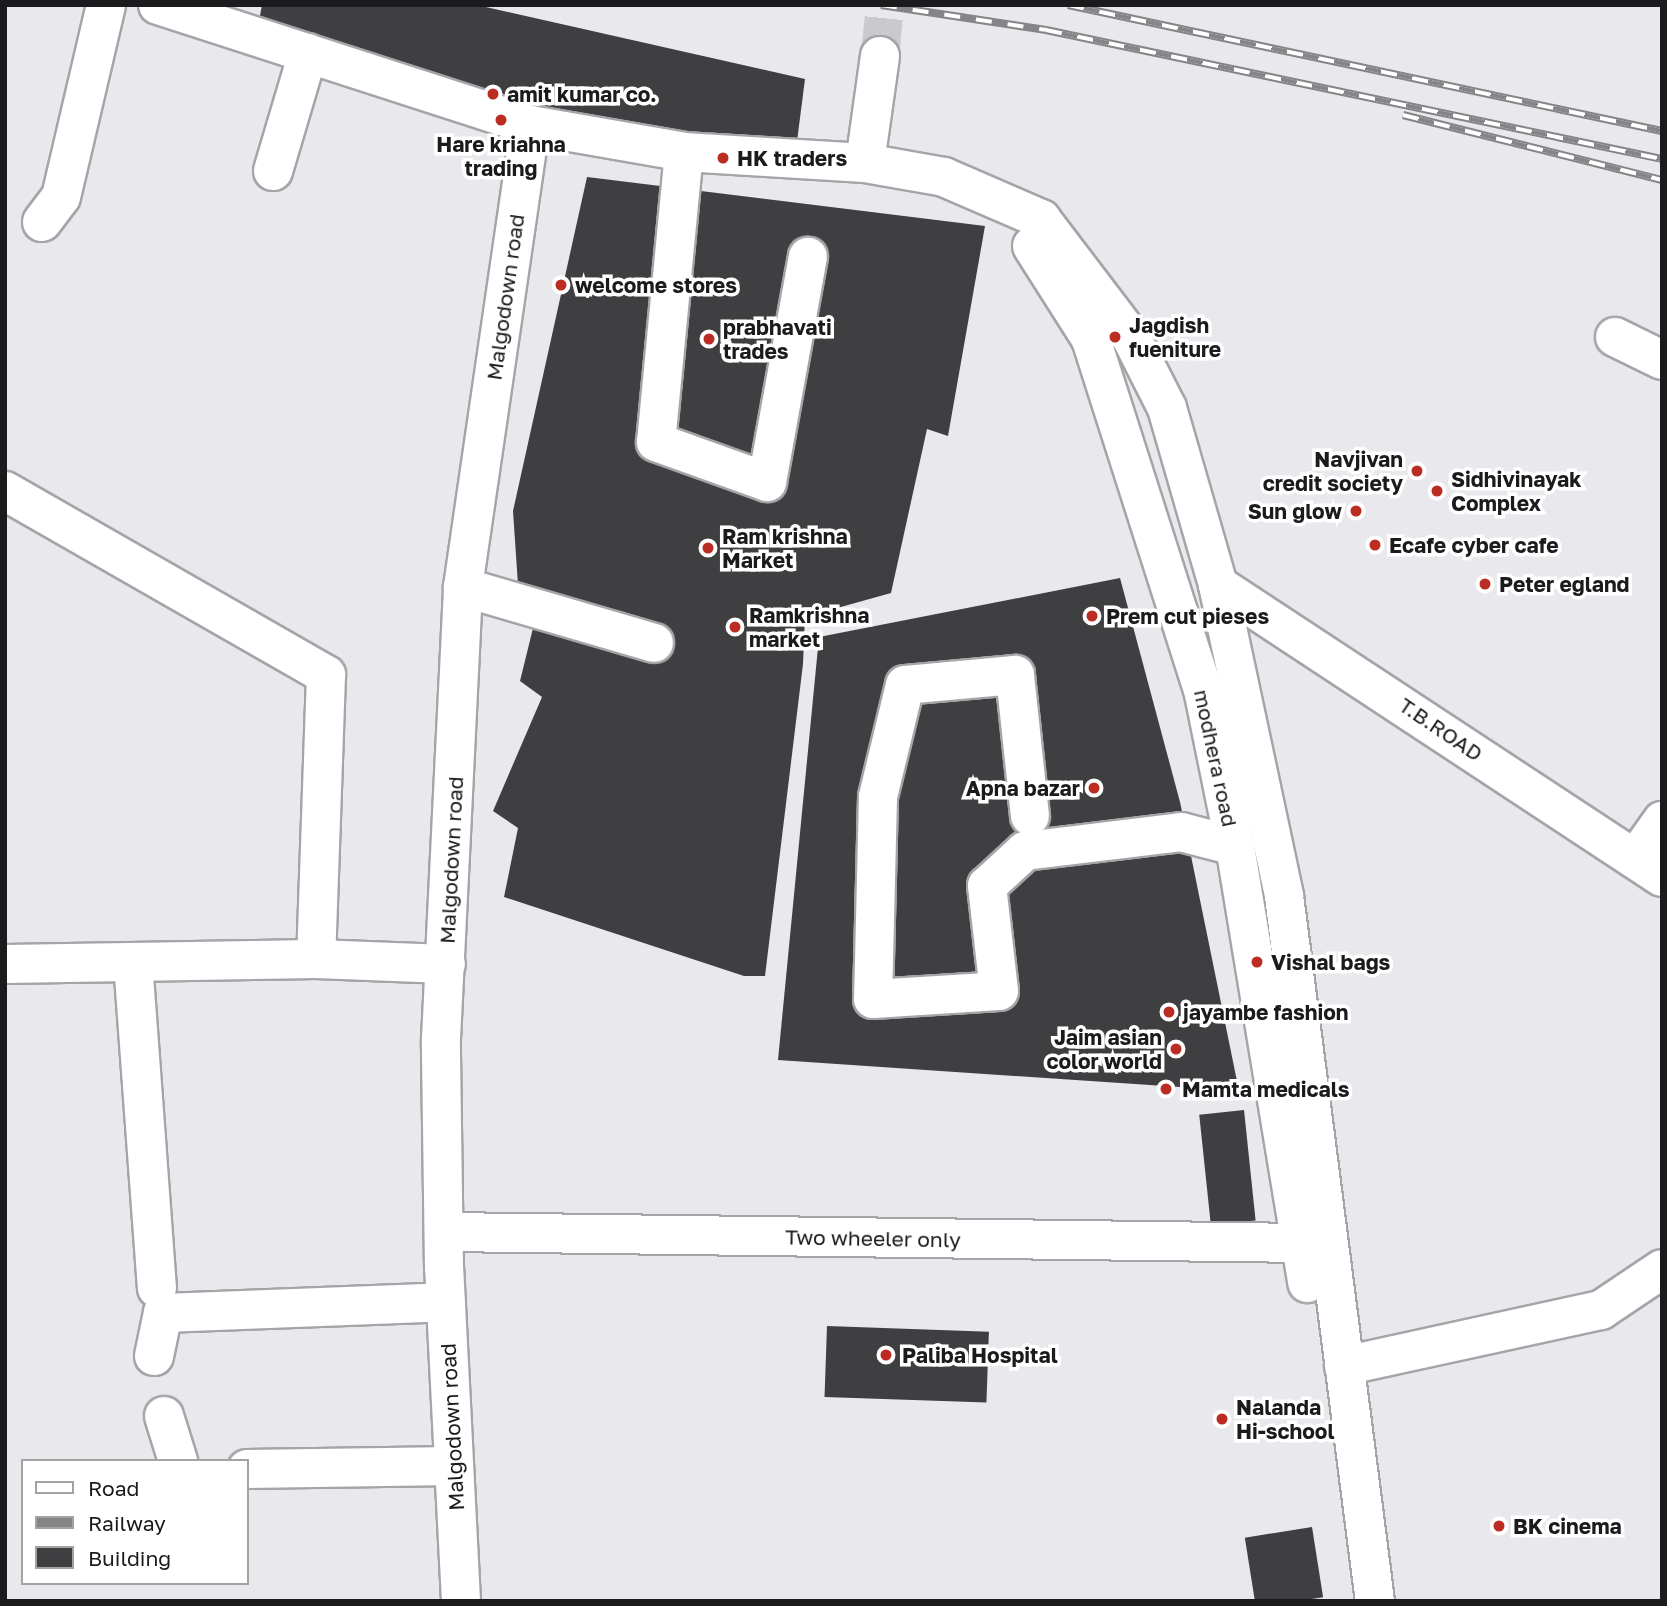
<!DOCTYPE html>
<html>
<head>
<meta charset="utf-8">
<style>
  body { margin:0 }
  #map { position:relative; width:1667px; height:1606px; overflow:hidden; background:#e9e8ec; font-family:"Golos Text",sans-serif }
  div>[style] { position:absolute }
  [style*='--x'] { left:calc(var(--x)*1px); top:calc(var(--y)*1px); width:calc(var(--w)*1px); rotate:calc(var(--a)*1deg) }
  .building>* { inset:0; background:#3f3e40; transform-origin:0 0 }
  .major-tunnel>* { height:38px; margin-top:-19px; transform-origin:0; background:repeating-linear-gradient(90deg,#cac9cd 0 38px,transparent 0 57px) }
  .roads { filter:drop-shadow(2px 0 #a5a4a8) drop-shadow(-2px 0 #a5a4a8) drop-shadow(0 2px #a5a4a8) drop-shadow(0 -2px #a5a4a8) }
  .minor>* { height:38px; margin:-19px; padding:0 19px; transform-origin:19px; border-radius:19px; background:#fff }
  .major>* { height:38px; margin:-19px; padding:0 19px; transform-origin:19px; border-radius:19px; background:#fff }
  .rail>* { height:8px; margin-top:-4px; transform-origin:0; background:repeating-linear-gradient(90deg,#fff 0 16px,#858487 0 32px); box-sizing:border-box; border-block:2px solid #858487 }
  .dots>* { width:19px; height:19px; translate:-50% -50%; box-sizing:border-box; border:4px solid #fff; border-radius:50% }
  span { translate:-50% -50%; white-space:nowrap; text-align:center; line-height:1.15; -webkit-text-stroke:7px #fff; paint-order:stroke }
  .poi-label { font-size:21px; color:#1b1a1c; font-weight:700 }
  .left { translate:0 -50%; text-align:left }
  .right { translate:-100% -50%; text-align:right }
  .street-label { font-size:21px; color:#1b1a1c }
  .frame { position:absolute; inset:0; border:7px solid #1b1a1c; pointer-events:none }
  .legend { position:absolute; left:21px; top:1459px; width:228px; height:126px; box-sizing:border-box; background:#fff; border:2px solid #a4a3a4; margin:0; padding:9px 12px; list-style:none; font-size:21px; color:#1b1a1c }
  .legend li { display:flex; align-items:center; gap:14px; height:35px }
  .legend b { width:35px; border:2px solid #a4a3a4 }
</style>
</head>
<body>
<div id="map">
  <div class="building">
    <i style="clip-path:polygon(262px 5px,477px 5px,805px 79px,796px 149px,561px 116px,258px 26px)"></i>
    <i style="clip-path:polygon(587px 177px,985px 226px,948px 436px,927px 429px,891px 593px,805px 617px,803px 664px,765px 976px,744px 976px,504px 897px,518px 828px,493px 811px,542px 697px,520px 681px,535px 620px,518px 585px,513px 511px)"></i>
    <i style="clip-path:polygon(1120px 578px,1180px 802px,1239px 1091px,778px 1060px,819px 637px)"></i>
    <i style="left:1244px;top:1110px;width:111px;height:45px;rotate:84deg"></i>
    <i style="left:827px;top:1326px;width:162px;height:71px;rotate:2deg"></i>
    <i style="left:1312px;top:1527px;width:71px;height:68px;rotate:81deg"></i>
  </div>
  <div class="major-tunnel">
    <i style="--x:880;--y:56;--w:51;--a:-84.4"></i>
  </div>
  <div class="roads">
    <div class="minor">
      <i style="--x:158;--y:5;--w:391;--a:17.9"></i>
      <i style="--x:530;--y:125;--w:156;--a:9.9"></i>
      <i style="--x:684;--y:152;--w:181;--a:3.5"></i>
      <i style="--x:684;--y:152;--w:291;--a:95.5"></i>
      <i style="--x:656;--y:442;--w:118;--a:19.8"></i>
      <i style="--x:767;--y:482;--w:229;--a:-79.7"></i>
      <i style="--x:273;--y:171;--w:123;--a:-73.5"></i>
      <i style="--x:42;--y:222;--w:31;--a:-53"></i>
      <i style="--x:61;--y:197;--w:197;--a:-76.8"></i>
      <i style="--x:1615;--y:337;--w:52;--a:26.1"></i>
      <i style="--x:5;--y:491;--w:370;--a:29.8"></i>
      <i style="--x:326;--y:675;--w:284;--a:92"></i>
      <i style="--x:1218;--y:585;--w:531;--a:33.33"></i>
      <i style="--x:463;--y:587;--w:199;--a:16.3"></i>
      <i style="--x:1030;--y:816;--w:142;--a:-96.1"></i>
      <i style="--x:1015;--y:675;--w:110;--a:174.8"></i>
      <i style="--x:905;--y:685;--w:115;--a:103.6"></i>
      <i style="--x:878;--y:797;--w:202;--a:91.4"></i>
      <i style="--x:873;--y:999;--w:126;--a:-3.6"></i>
      <i style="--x:999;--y:991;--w:106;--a:-96.5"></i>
      <i style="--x:987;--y:886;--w:52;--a:-42.6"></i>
      <i style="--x:1025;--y:851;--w:157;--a:-6.9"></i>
      <i style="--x:1181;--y:832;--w:56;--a:14.5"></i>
      <i style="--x:1635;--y:859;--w:47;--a:-54.6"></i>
      <i style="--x:133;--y:962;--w:327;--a:85.8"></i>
      <i style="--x:5;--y:964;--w:311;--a:-0.9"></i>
      <i style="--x:316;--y:959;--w:130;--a:2.2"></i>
      <i style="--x:444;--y:1232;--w:859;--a:0.73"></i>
      <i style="--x:154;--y:1356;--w:44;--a:-78.2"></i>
      <i style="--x:163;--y:1313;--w:283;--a:-2.2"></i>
      <i style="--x:1344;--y:1366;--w:263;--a:-12.3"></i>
      <i style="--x:1601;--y:1310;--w:73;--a:-33.9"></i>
      <i style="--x:164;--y:1416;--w:47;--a:72.7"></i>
      <i style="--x:247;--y:1469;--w:207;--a:-0.8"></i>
      <i style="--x:461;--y:1601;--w:333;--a:-92.9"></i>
      <i style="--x:444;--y:1268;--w:229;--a:-90.8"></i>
      <i style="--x:441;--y:1039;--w:453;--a:-87.2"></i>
      <i style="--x:463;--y:587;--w:467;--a:-81.7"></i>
    </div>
    <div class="major">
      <i style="--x:880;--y:56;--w:108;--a:98"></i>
      <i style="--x:865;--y:163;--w:80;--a:10"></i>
      <i style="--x:944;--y:177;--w:106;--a:23.4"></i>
      <i style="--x:1041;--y:219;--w:148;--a:52.7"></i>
      <i style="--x:1131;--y:337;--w:80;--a:63.1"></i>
      <i style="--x:1167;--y:408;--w:184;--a:73.9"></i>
      <i style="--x:1218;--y:585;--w:318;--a:78"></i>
      <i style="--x:1284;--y:896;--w:711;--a:82.65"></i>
      <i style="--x:1032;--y:246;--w:110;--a:57.6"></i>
      <i style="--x:1091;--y:339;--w:373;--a:72.3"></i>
      <i style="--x:1204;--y:694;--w:155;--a:78.5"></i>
      <i style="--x:1235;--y:846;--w:443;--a:80.6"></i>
    </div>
  </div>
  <div class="rail">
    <i style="--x:881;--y:5;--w:167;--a:8.6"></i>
    <i style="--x:1046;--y:30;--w:629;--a:11.83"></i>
    <i style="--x:1068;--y:5;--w:607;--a:11.98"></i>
    <i style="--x:1403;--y:115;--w:267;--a:14.1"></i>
  </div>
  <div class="dots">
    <i style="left:493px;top:94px;background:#bb2d22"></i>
    <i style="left:501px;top:120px;background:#bb2d22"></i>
    <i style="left:723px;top:158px;background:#bb2d22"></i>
    <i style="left:561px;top:285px;background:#bb2d22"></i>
    <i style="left:1115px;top:337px;background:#bb2d22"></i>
    <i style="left:709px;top:339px;background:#bb2d22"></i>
    <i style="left:1417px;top:471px;background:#bb2d22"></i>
    <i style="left:1437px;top:491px;background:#bb2d22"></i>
    <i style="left:1356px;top:511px;background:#bb2d22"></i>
    <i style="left:1375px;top:545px;background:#bb2d22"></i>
    <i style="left:708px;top:548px;background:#bb2d22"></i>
    <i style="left:1485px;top:584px;background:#bb2d22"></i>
    <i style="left:1092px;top:616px;background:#bb2d22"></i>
    <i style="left:735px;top:627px;background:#bb2d22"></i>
    <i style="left:1094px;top:788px;background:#bb2d22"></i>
    <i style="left:1257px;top:962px;background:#bb2d22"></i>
    <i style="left:1169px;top:1012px;background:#bb2d22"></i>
    <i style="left:1176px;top:1049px;background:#bb2d22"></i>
    <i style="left:1166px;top:1089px;background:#bb2d22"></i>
    <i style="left:886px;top:1355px;background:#bb2d22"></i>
    <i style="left:1222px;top:1419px;background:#bb2d22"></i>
    <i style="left:1499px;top:1526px;background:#bb2d22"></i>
  </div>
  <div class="poi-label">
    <span class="left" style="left:507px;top:94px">amit kumar co.</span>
    <span style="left:501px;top:156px">Hare kriahna<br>trading</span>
    <span class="left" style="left:737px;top:158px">HK traders</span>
    <span class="left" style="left:575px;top:285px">welcome stores</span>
    <span class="left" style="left:1129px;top:337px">Jagdish<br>fueniture</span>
    <span class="left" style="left:723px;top:339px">prabhavati<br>trades</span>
    <span class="right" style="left:1403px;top:471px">Navjivan<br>credit society</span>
    <span class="left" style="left:1451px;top:491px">Sidhivinayak<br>Complex</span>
    <span class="right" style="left:1342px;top:511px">Sun glow</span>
    <span class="left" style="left:722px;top:548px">Ram krishna<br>Market</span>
    <span class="left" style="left:1389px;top:545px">Ecafe cyber cafe</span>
    <span class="left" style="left:1499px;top:584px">Peter egland</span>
    <span class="left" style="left:749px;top:627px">Ramkrishna<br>market</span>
    <span class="left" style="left:1106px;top:616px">Prem cut pieses</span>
    <span class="right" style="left:1080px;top:788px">Apna bazar</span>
    <span class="left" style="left:1271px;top:962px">Vishal bags</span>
    <span class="left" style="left:1183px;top:1012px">jayambe fashion</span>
    <span class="right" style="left:1162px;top:1049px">Jaim asian<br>color world</span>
    <span class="left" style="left:1182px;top:1089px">Mamta medicals</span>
    <span class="left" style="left:902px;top:1355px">Paliba Hospital</span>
    <span class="left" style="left:1236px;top:1419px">Nalanda<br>Hi-school</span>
    <span class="left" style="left:1513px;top:1526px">BK cinema</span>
  </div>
  <div class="street-label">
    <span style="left:505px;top:297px;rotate:-82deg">Malgodown road</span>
    <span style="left:1441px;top:729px;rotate:34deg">T.B.ROAD</span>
    <span style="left:1216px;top:758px;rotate:78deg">modhera road</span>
    <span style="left:451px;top:860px;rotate:-87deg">Malgodown road</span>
    <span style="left:873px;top:1238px;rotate:1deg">Two wheeler only</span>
    <span style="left:452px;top:1427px;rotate:-93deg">Malgodown road</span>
  </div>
  <div class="frame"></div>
  <ul class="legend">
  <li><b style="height:9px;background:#fff"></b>Road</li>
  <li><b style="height:9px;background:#858487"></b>Railway</li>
  <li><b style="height:19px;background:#3f3e40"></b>Building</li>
  </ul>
</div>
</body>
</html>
